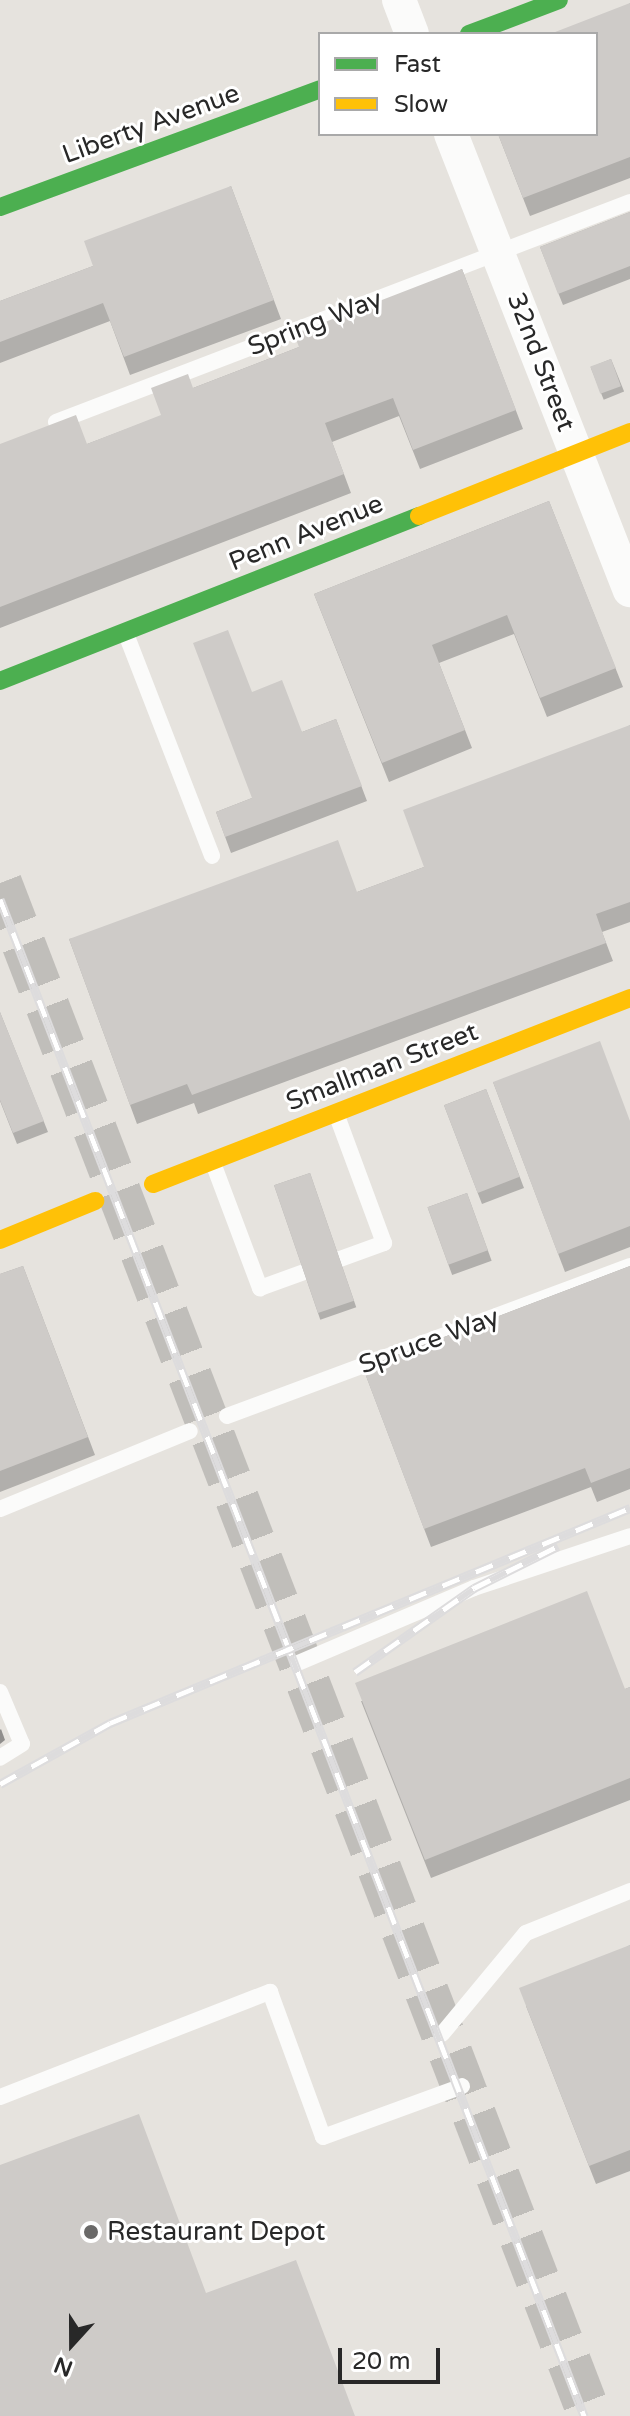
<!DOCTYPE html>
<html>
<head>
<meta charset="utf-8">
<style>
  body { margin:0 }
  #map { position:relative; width:630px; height:2416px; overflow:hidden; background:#e6e3de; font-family:"Varela Round",sans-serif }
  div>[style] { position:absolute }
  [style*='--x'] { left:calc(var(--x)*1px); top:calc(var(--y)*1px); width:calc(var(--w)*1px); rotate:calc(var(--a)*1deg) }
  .secondary-tunnel>* { height:44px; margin-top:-22px; transform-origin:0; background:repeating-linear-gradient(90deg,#c0beba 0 44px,transparent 0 66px) }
  .lane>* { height:16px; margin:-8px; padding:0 8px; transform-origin:8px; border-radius:8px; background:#fbfbfa }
  .street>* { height:34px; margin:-17px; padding:0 17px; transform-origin:17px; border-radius:17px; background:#fbfbfa }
  .fast>* { height:18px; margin:-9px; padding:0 9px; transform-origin:9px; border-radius:9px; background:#4caf50 }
  .slow>* { height:18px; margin:-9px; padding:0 9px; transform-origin:9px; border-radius:9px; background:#ffc107 }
  .rail>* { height:9px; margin-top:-4.5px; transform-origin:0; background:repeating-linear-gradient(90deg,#fff 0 18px,#dddcdd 0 36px); box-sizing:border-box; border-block:2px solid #dddcdd }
  .wall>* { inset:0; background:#b1afac; transform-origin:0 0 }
  .shaded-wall>* { inset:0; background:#908e8c }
  .building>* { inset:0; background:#cecbc8; transform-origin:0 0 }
  .dots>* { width:22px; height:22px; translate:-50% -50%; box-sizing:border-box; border:4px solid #fff; border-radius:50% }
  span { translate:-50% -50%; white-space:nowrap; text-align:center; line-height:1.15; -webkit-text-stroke:6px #fff; paint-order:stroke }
  .street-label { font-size:26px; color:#282828 }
  .poi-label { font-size:26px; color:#282828 }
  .left { translate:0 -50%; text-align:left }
  .legend { position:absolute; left:318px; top:32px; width:280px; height:104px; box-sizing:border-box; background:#fff; border:2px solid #a9a9a9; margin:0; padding:10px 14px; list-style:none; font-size:24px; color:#282828 }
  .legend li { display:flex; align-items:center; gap:16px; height:40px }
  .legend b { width:40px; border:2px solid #a9a9a9 }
  .north { position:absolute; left:32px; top:2304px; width:80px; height:80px; -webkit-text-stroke:6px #fff; paint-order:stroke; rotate:201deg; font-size:22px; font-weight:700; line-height:32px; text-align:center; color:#282828 }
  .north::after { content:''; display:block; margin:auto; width:28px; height:36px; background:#282828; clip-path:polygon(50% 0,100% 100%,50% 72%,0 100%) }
  .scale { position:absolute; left:338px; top:2348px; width:102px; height:36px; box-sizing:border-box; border:4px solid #282828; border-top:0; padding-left:10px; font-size:24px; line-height:28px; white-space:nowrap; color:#282828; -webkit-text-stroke:6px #fff; paint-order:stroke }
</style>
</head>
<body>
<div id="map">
  <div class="secondary-tunnel">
    <i style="--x:0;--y:883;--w:1643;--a:68.95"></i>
  </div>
  <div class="lane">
    <i style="--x:56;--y:422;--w:615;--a:-20.97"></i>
    <i style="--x:126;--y:634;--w:238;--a:68.8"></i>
    <i style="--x:213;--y:1163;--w:134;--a:69.4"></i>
    <i style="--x:260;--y:1288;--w:132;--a:-19.9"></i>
    <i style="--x:384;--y:1243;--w:139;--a:-110.3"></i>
    <i style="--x:227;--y:1416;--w:430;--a:-20.4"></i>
    <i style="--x:0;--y:1509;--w:205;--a:-22.3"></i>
    <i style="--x:298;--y:1663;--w:191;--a:-23.1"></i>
    <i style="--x:474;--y:1588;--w:164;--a:-18.4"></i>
    <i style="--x:0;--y:1692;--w:56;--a:67.1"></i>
    <i style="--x:22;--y:1744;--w:26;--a:148"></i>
    <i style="--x:442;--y:2034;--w:131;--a:-50.3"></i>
    <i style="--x:526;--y:1933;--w:112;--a:-22"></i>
    <i style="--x:0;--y:2097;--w:290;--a:-21.3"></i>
    <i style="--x:270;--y:1992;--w:154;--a:69.9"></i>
    <i style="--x:323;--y:2137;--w:148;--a:-20.1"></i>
  </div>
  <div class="street">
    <i style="--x:399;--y:0;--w:36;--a:69"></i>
    <i style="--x:451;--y:134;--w:490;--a:68.6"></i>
  </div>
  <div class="fast">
    <i style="--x:469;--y:34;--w:96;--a:-20.7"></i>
    <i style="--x:0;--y:207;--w:341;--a:-20.2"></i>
    <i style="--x:0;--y:681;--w:450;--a:-21.5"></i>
  </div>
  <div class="slow">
    <i style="--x:419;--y:516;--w:227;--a:-21.7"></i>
    <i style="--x:153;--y:1184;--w:512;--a:-21.3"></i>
    <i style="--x:0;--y:1240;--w:103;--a:-22.3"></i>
  </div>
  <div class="rail">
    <i style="--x:0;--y:899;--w:1626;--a:68.94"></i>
    <i style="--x:355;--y:1672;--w:146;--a:-35.2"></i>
    <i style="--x:474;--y:1588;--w:94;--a:-26.6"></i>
    <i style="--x:0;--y:1784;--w:126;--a:-29"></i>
    <i style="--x:110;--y:1723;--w:563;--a:-22.46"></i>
  </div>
  <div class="wall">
    <i style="clip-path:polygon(630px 3px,630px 178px,530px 216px,498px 134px)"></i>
    <i style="clip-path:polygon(231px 186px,281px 319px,130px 375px,110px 321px,0 363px,0 301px,93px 266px)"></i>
    <i style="clip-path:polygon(630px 212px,630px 279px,563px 305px,540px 247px)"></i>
    <i style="clip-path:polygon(462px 269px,523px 429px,420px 469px,399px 416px,332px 442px,351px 493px,0 628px,0 444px,87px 444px,161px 416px,193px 388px,299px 347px)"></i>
    <i style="left:611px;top:359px;width:35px;height:22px;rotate:68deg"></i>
    <i style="clip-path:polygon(549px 501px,623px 687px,547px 717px,514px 634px,439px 663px,472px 748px,389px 782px,314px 594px)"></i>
    <i style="clip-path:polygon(252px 692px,302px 732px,336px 719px,367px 801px,231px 853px,216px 812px,252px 798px)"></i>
    <i style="clip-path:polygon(630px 725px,630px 922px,602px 932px,613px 961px,198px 1114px,194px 1103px,137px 1124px,69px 939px,357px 892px,424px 867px)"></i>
    <i style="clip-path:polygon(0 1012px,48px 1132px,17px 1144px,0 1101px)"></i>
    <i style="clip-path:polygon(493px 1082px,630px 1121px,630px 1247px,565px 1272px)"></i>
    <i style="left:486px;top:1089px;width:106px;height:45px;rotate:69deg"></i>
    <i style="left:310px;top:1173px;width:142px;height:38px;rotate:71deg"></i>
    <i style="left:467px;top:1193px;width:72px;height:42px;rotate:70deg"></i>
    <i style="clip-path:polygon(23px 1266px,95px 1455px,0 1492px,0 1274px)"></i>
    <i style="clip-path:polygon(630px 1266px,630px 1489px,597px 1502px,591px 1487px,431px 1547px,363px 1368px)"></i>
    <i style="clip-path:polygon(630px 1687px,630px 1800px,431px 1878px,361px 1701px,625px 1689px)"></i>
    <i style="clip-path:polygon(630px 1945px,630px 2171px,596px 2184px,526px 2006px)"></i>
  </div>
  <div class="shaded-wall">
    <i style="clip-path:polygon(1px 1729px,5px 1740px,0 1744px,0 1730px)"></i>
  </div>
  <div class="building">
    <i style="clip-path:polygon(630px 3px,630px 157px,523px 198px,498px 134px,596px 134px,596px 34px,550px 34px)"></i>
    <i style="clip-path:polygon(231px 186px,274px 300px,124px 357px,103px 303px,0 342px,0 301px,93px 266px,84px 241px)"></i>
    <i style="clip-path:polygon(630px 212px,630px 266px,558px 294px,540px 247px)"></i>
    <i style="clip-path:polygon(462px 269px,516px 410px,413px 450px,393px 398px,325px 423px,344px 474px,0 607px,0 444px,76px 415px,87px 444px,161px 415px,151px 388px,188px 374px,193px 388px,299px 347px,294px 334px)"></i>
    <i style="left:611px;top:359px;width:29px;height:22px;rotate:70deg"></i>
    <i style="clip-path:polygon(549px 501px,616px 668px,540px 698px,507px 615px,432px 645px,465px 730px,382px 763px,314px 594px)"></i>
    <i style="clip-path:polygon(228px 630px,252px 692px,282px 680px,302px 732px,336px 719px,362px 786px,225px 837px,216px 812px,252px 798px,193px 643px)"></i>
    <i style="clip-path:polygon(630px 725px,630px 902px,596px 914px,606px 943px,192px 1095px,187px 1084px,130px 1105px,69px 939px,338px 840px,357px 892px,424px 867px,403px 810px)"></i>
    <i style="clip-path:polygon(0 1012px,44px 1121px,13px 1133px,0 1100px)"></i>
    <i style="clip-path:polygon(600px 1041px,630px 1121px,630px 1226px,558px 1254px,493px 1082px)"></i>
    <i style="left:486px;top:1089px;width:94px;height:45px;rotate:69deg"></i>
    <i style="left:310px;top:1173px;width:135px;height:38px;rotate:71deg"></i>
    <i style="left:467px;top:1193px;width:61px;height:42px;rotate:70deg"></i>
    <i style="clip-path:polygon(23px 1266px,88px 1437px,0 1471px,0 1274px)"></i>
    <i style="clip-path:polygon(630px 1266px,630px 1468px,591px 1483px,585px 1468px,424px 1529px,363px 1368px)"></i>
    <i style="clip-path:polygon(587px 1591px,625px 1689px,630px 1687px,630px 1778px,425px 1860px,355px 1683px)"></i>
    <i style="clip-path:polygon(630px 1945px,630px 2150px,589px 2166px,519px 1988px)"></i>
    <i style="clip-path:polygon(139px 2114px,206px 2293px,296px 2260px,355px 2416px,0 2416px,0 2165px)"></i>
  </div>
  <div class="dots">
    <i style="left:91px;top:2232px;background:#6a6968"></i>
  </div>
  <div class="street-label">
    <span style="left:151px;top:124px;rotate:-20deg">Liberty Avenue</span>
    <span style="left:315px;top:323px;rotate:-21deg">Spring Way</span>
    <span style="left:541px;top:362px;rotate:69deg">32nd Street</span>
    <span style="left:306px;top:533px;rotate:-22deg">Penn Avenue</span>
    <span style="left:382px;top:1067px;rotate:-21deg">Smallman Street</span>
    <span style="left:429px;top:1341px;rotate:-20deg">Spruce Way</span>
  </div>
  <div class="poi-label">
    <span class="left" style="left:107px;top:2232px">Restaurant Depot</span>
  </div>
  <ul class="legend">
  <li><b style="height:10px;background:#4caf50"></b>Fast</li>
  <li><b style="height:10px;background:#ffc107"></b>Slow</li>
  </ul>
  <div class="north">N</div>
  <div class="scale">20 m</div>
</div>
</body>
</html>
